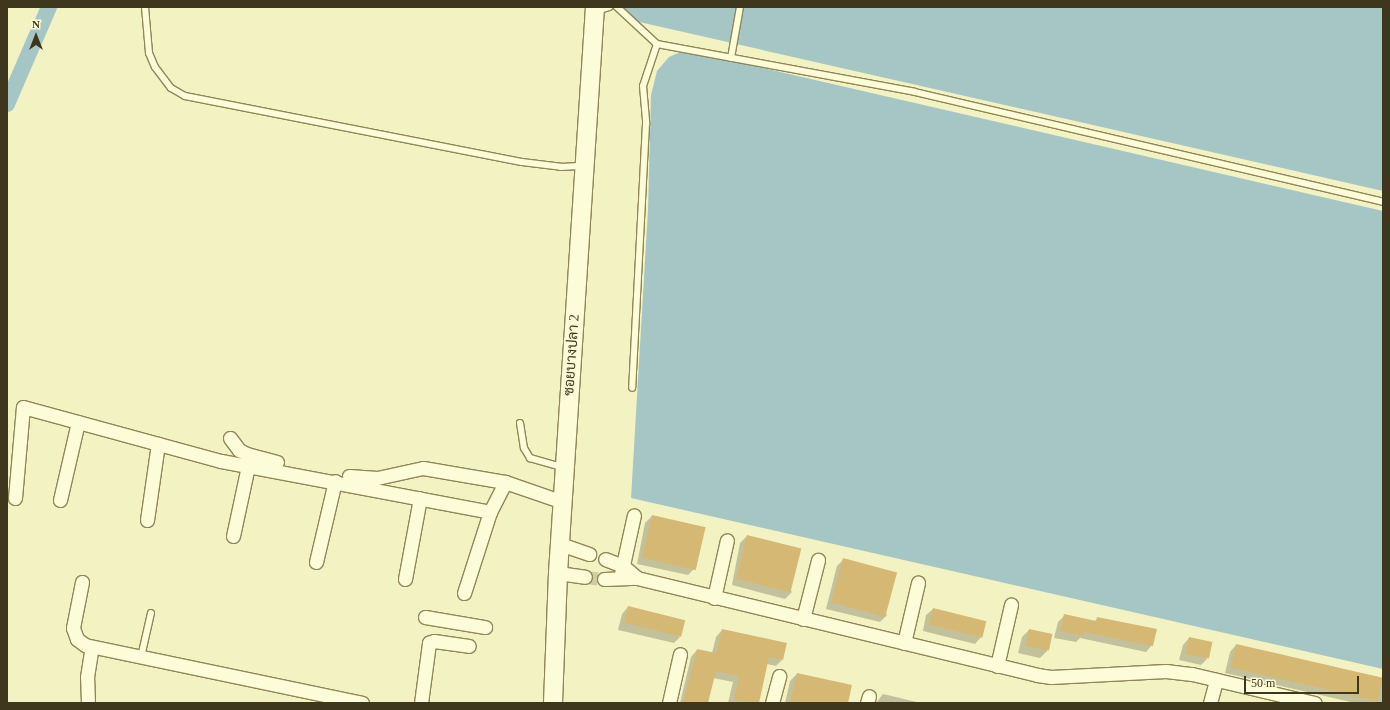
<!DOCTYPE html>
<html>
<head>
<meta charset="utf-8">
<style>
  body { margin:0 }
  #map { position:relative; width:1390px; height:710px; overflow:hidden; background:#f3f2c3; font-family:"Times New Roman",Sarabun,serif }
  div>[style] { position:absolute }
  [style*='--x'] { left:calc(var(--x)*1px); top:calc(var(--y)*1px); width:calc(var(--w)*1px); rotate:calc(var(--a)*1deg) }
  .water>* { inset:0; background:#a6c6c5 }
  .shadow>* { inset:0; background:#0003 }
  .canal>* { height:16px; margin:-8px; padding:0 8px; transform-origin:8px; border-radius:8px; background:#a6c6c5 }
  .building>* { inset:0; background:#d6b875; transform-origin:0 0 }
  .street-tunnel>* { height:13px; margin-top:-6.5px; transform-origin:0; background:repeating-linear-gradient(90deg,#cfcda2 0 13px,transparent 0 19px) }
  .roads { filter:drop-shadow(1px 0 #908657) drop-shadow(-1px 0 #908657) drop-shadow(0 1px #908657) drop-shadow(0 -1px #908657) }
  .lane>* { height:6px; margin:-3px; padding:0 3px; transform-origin:3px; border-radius:3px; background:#fdfcd8 }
  .street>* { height:13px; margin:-6.5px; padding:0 6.5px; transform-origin:6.5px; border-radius:6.5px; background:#fdfcd8 }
  .secondary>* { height:18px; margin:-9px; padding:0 9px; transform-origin:9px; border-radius:9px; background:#fdfcd8 }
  span { translate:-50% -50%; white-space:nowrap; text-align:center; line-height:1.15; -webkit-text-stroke:3.5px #faf9d4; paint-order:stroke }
  .street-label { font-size:14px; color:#3f371d }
  .frame { position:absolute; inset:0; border:8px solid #3f371d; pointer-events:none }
  .north { position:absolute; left:16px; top:16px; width:40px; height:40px; -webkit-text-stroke:3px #faf9d4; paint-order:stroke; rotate:0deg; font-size:11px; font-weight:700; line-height:16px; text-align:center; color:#3f371d }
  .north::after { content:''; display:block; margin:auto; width:14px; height:18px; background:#3f371d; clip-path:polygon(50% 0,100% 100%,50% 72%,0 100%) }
  .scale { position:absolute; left:1244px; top:676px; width:115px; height:18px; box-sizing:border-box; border:2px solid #3f371d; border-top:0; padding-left:5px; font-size:12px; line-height:14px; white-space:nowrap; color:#3f371d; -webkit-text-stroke:3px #faf9d4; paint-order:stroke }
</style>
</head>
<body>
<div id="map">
  <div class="water">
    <i style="clip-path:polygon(621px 7px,1383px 7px,1383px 191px,626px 19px)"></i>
    <i style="clip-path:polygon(685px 50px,1383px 211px,1383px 669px,631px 498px,648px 210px,651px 95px,657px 71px,669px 57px)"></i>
  </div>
  <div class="shadow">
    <i style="clip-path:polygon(652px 516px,695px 568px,688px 575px,637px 564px,645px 523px)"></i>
    <i style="clip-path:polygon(747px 536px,792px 592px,785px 599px,732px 585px,740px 543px)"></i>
    <i style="clip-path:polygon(844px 559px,887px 615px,880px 622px,826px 609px,837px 566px)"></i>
    <i style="clip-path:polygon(628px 607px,680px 637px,674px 643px,618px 630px,622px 614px)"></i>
    <i style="clip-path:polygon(933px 609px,981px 637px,975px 644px,923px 631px,926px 615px)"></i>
    <i style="clip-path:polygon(1065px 615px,1094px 622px,1098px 618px,1152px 645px,1146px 652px,1080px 638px,1076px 642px,1054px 638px,1058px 622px)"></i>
    <i style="clip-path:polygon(722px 630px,782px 660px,776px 666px,767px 664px,757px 703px,728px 703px,733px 682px,713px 678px,707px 703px,680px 703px,691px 657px,697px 650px,712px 653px,716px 637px)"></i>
    <i style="clip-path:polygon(1029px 630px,1051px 635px,1047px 651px,1040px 658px,1018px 653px,1022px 637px)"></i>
    <i style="clip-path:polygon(1189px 638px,1207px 659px,1201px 665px,1179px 660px,1183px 645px)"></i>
    <i style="clip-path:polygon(1236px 645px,1383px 678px,1383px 703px,1355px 703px,1225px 673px,1230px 652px)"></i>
    <i style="clip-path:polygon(797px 674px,847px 703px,785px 703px,790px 681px)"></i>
    <i style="clip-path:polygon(883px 694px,921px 703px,876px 703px)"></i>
  </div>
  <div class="canal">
    <i style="--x:7;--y:104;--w:106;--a:-66.6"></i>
  </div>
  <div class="building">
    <i style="left:652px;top:515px;width:55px;height:44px;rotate:13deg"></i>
    <i style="left:747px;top:535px;width:56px;height:45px;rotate:14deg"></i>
    <i style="left:843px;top:558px;width:56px;height:46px;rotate:15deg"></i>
    <i style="left:628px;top:606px;width:59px;height:17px;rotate:14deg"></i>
    <i style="left:933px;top:608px;width:55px;height:17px;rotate:14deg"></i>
    <i style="clip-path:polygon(1064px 614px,1096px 621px,1097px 617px,1157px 629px,1153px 646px,1084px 632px,1083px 636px,1060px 631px)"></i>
    <i style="clip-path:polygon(722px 629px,787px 643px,783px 660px,769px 657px,759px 703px,734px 700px,739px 676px,716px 671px,708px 703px,683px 703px,697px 649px,716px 653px)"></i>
    <i style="left:1029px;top:629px;width:24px;height:17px;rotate:12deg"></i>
    <i style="left:1189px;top:637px;width:24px;height:17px;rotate:12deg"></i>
    <i style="left:1236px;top:644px;width:151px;height:24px;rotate:13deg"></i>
    <i style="clip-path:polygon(797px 673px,852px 685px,848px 703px,790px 703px)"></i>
  </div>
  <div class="street-tunnel">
    <i style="--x:585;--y:577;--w:19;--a:6"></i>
  </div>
  <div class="roads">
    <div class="lane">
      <i style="--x:145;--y:7;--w:46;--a:85"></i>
      <i style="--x:149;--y:53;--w:15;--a:67"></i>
      <i style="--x:155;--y:67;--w:26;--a:53"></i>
      <i style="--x:171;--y:88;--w:16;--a:30"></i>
      <i style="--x:185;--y:96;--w:343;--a:11.1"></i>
      <i style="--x:522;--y:162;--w:39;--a:7"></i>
      <i style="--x:561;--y:167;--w:22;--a:-3"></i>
      <i style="--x:617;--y:7;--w:54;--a:42.8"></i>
      <i style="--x:657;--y:44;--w:44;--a:108.4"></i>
      <i style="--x:643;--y:86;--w:38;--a:85"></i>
      <i style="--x:646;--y:124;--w:264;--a:93"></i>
      <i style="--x:597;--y:11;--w:13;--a:-18"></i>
      <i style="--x:657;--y:44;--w:262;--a:10.5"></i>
      <i style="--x:915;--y:92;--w:481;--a:13.2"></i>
      <i style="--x:731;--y:58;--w:52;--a:-80"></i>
      <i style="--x:520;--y:423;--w:25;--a:81"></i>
      <i style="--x:524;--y:448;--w:12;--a:59"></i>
      <i style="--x:530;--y:458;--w:35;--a:16"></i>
      <i style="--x:141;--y:657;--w:45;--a:-77.2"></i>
    </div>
    <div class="street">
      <i style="--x:230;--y:438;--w:15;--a:53"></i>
      <i style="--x:239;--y:450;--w:9;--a:27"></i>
      <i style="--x:247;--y:454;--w:31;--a:15"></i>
      <i style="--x:349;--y:476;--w:28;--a:4"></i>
      <i style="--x:377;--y:478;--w:47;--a:-12.3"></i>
      <i style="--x:423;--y:468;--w:83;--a:9.7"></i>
      <i style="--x:505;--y:482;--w:61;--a:19"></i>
      <i style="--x:15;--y:498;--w:91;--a:-85"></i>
      <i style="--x:23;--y:407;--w:205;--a:15.3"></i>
      <i style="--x:221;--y:461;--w:274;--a:10.7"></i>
      <i style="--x:490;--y:512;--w:34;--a:-63"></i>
      <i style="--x:60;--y:500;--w:80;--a:-77"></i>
      <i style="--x:147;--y:520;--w:77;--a:-81.8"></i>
      <i style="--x:233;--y:536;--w:72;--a:-77.9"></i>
      <i style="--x:560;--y:544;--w:31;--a:19"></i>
      <i style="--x:316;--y:562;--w:83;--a:-76.8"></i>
      <i style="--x:558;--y:573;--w:27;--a:8"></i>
      <i style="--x:621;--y:574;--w:60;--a:-77.6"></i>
      <i style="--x:637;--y:578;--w:412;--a:13.6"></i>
      <i style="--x:1037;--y:675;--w:14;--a:8"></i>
      <i style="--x:1051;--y:677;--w:115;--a:-3"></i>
      <i style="--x:1166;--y:671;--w:26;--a:7"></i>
      <i style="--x:1192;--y:674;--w:126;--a:13.3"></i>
      <i style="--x:405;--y:579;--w:82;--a:-79.5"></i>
      <i style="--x:604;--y:579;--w:33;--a:-2"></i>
      <i style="--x:637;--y:578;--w:18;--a:-139"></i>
      <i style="--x:623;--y:566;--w:19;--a:-159"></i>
      <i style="--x:82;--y:582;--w:47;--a:101.1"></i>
      <i style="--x:73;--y:628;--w:12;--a:70"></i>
      <i style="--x:77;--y:639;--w:10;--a:37"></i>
      <i style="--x:85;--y:645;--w:283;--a:11.8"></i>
      <i style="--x:464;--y:593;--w:85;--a:-72.2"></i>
      <i style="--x:714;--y:598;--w:59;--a:-77.4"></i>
      <i style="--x:425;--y:617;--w:61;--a:9.5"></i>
      <i style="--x:803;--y:619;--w:61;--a:-75.7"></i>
      <i style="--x:904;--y:643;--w:62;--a:-76.9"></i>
      <i style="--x:997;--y:666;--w:63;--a:-77.1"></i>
      <i style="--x:88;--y:703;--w:26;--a:-92"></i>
      <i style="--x:87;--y:677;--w:30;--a:-81"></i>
      <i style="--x:421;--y:703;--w:61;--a:-82.4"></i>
      <i style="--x:429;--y:643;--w:5;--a:-22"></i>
      <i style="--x:434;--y:641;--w:35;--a:8"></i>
      <i style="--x:669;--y:703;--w:50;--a:-77.3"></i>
      <i style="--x:772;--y:703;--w:28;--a:-75"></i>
      <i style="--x:867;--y:703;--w:7;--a:-74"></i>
      <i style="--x:1210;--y:703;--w:24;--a:-75"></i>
    </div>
    <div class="secondary">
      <i style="--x:553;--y:703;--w:130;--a:-87.8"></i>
      <i style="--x:558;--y:573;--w:567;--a:-86.26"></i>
    </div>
  </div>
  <div class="street-label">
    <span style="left:572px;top:355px;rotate:-86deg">ซอยบางปลา 2</span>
  </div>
  <div class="frame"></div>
  <div class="north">N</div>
  <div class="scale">50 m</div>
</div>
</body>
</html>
